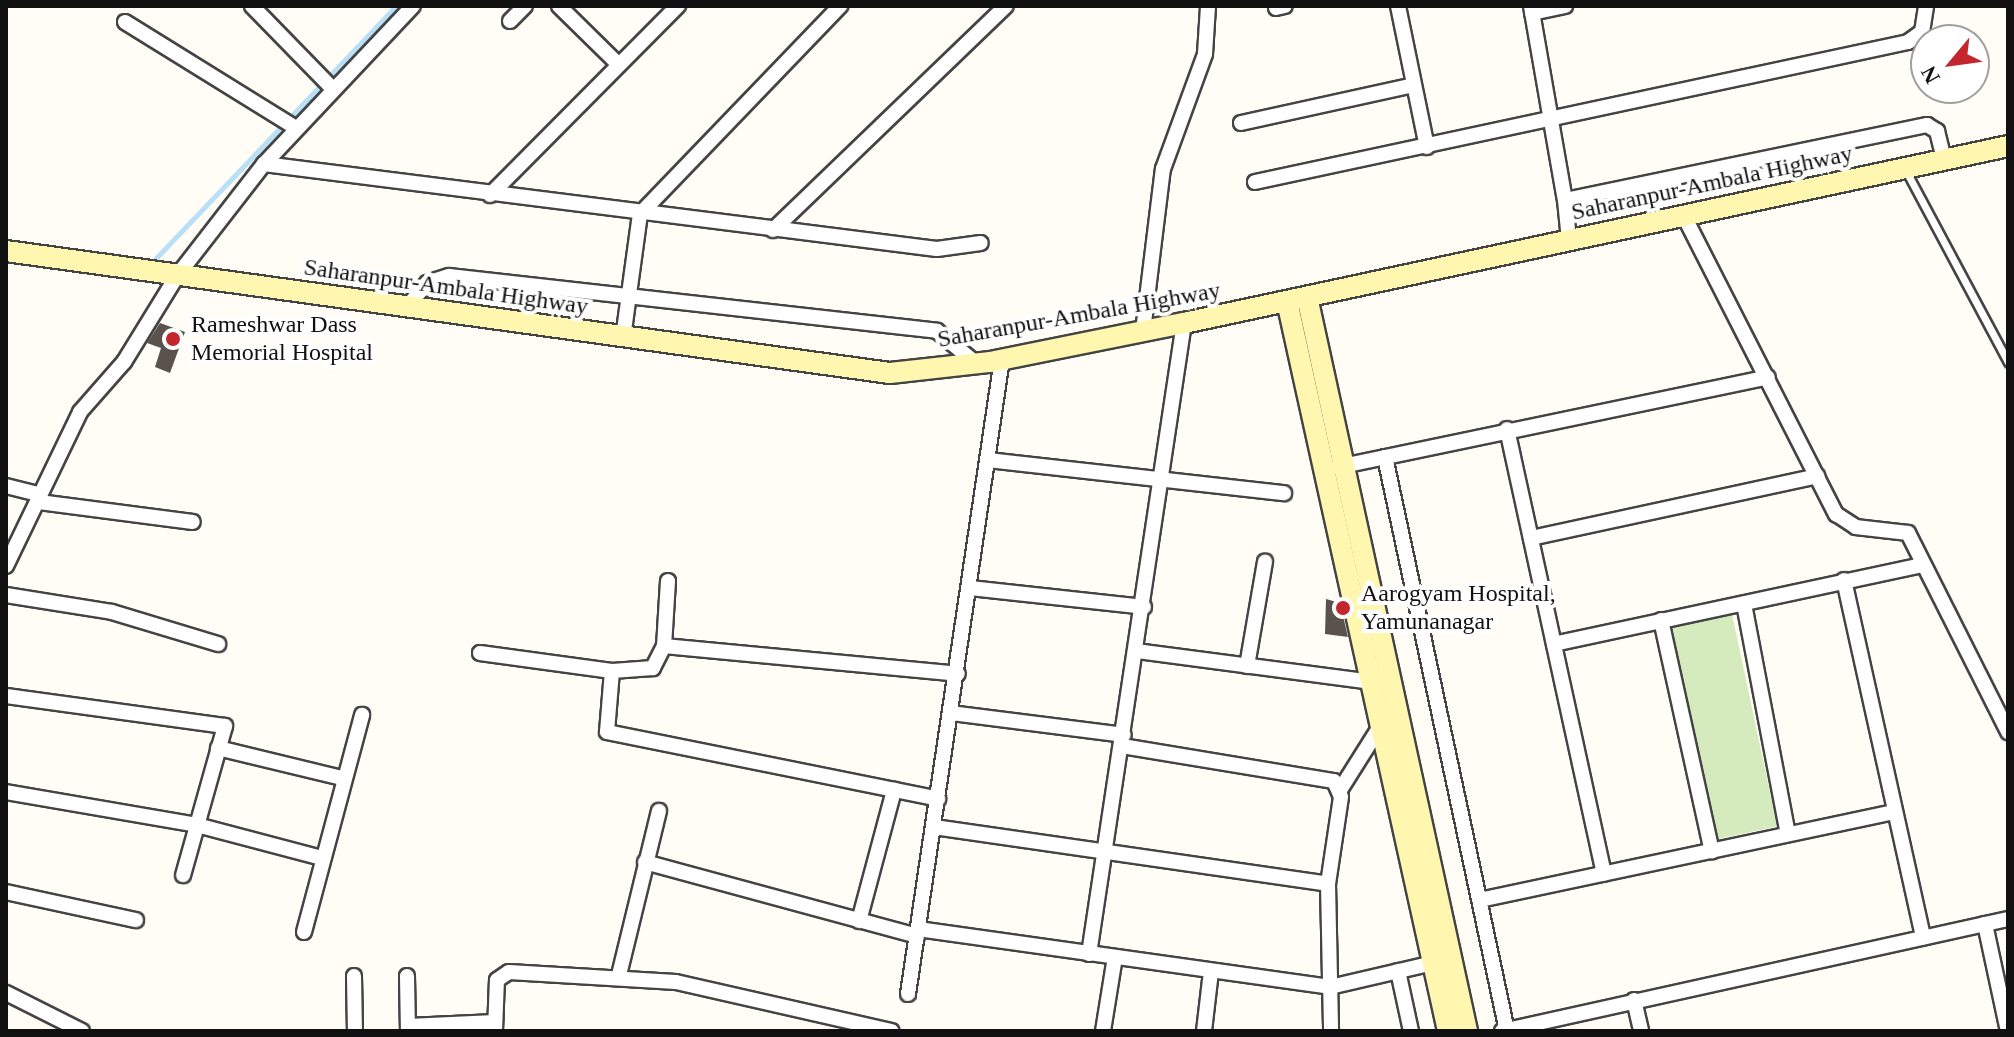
<!DOCTYPE html>
<html>
<head>
<meta charset="utf-8">
<style>
  body { margin:0 }
  #map { position:relative; width:2014px; height:1037px; overflow:hidden; background:#fffdf5; font-family:"Times New Roman",serif }
  div>[style] { position:absolute }
  [style*='--x'] { left:calc(var(--x)*1px); top:calc(var(--y)*1px); width:calc(var(--w)*1px); rotate:calc(var(--a)*1deg) }
  .green>* { inset:0; background:#d5ebbd; transform-origin:0 0 }
  .stream>* { height:5px; margin:-2.5px; padding:0 2.5px; transform-origin:2.5px; border-radius:2.5px; background:#b9e0f7 }
  .building>* { inset:0; background:#5a524d }
  .roads { filter:drop-shadow(2px 0 #444) drop-shadow(-2px 0 #444) drop-shadow(0 2px #444) drop-shadow(0 -2px #444) }
  .lane>* { height:7px; margin:-3.5px; padding:0 3.5px; transform-origin:3.5px; border-radius:3.5px; background:#fff }
  .street>* { height:14px; margin:-7px; padding:0 7px; transform-origin:7px; border-radius:7px; background:#fff }
  .secondary>* { height:20px; margin:-10px; padding:0 10px; transform-origin:10px; border-radius:10px; background:#fff6b0 }
  .dots>* { width:22px; height:22px; translate:-50% -50%; box-sizing:border-box; border:4px solid #fff; border-radius:50% }
  span { translate:-50% -50%; white-space:nowrap; text-align:center; line-height:1.15; -webkit-text-stroke:8px #fff; paint-order:stroke }
  .street-label { font-size:24px; color:#111 }
  .poi-label { font-size:24px; color:#111 }
  .left { translate:0 -50%; text-align:left }
  .frame { position:absolute; inset:0; border:8px solid #111; pointer-events:none }
  .north { position:absolute; left:1910px; top:24px; width:80px; height:80px; box-sizing:border-box; background:#fff; border:2px solid #a0a0a0; border-radius:50%; rotate:241deg; font-size:22px; font-weight:700; line-height:32px; text-align:center; color:#111 }
  .north::after { content:''; display:block; margin:auto; width:28px; height:36px; background:#c4262e; clip-path:polygon(50% 0,100% 100%,50% 72%,0 100%) }
</style>
</head>
<body>
<div id="map">
  <div class="green">
    <i style="left:1732px;top:614px;width:217px;height:62px;rotate:78deg"></i>
  </div>
  <div class="stream">
    <i style="--x:156;--y:258;--w:348;--a:-46.4"></i>
  </div>
  <div class="building">
    <i style="clip-path:polygon(160px 323px,185px 332px,170px 373px,155px 367px,161px 348px,147px 343px)"></i>
    <i style="clip-path:polygon(1326px 599px,1340px 603px,1348px 637px,1325px 634px)"></i>
  </div>
  <div class="roads">
    <div class="lane">
      <i style="--x:1906;--y:171;--w:217;--a:61.9"></i>
    </div>
    <div class="street">
      <i style="--x:252;--y:6;--w:115;--a:45.7"></i>
      <i style="--x:559;--y:6;--w:84;--a:44.5"></i>
      <i style="--x:1398;--y:6;--w:144;--a:78.4"></i>
      <i style="--x:1531;--y:6;--w:197;--a:80.1"></i>
      <i style="--x:1276;--y:8;--w:9;--a:-13"></i>
      <i style="--x:1532;--y:13;--w:34;--a:-12"></i>
      <i style="--x:510;--y:21;--w:21;--a:-45"></i>
      <i style="--x:125;--y:22;--w:201;--a:31.8"></i>
      <i style="--x:1241;--y:123;--w:177;--a:-12.4"></i>
      <i style="--x:264;--y:164;--w:678;--a:7.2"></i>
      <i style="--x:937;--y:249;--w:44;--a:-7.8"></i>
      <i style="--x:1255;--y:182;--w:668;--a:-12.1"></i>
      <i style="--x:1908;--y:42;--w:17;--a:-36"></i>
      <i style="--x:1922;--y:32;--w:26;--a:-81"></i>
      <i style="--x:490;--y:195;--w:267;--a:-45.2"></i>
      <i style="--x:1684;--y:216;--w:335;--a:63"></i>
      <i style="--x:1836;--y:514;--w:24;--a:33"></i>
      <i style="--x:1856;--y:527;--w:52;--a:6.6"></i>
      <i style="--x:1908;--y:533;--w:223;--a:63.3"></i>
      <i style="--x:773;--y:230;--w:323;--a:-43.9"></i>
      <i style="--x:1569;--y:240;--w:40;--a:-95.7"></i>
      <i style="--x:1565;--y:200;--w:370;--a:-11.7"></i>
      <i style="--x:1927;--y:125;--w:12;--a:31"></i>
      <i style="--x:1937;--y:131;--w:30;--a:76"></i>
      <i style="--x:407;--y:307;--w:31;--a:-50"></i>
      <i style="--x:427;--y:283;--w:23;--a:-18"></i>
      <i style="--x:449;--y:276;--w:491;--a:6.4"></i>
      <i style="--x:937;--y:331;--w:52;--a:39.5"></i>
      <i style="--x:1143;--y:331;--w:163;--a:-83"></i>
      <i style="--x:1163;--y:169;--w:122;--a:-69.9"></i>
      <i style="--x:1205;--y:54;--w:48;--a:-86.4"></i>
      <i style="--x:623;--y:338;--w:125;--a:-82.2"></i>
      <i style="--x:640;--y:214;--w:289;--a:-46.1"></i>
      <i style="--x:1507;--y:429;--w:455;--a:77.7"></i>
      <i style="--x:1385;--y:457;--w:587;--a:78"></i>
      <i style="--x:988;--y:460;--w:298;--a:6.4"></i>
      <i style="--x:1338;--y:467;--w:439;--a:-11.8"></i>
      <i style="--x:6;--y:486;--w:34;--a:14"></i>
      <i style="--x:39;--y:502;--w:155;--a:7.4"></i>
      <i style="--x:1531;--y:538;--w:293;--a:-12.2"></i>
      <i style="--x:6;--y:566;--w:171;--a:-64.3"></i>
      <i style="--x:80;--y:412;--w:67;--a:-48.7"></i>
      <i style="--x:124;--y:362;--w:101;--a:-58.4"></i>
      <i style="--x:177;--y:276;--w:142;--a:-52.2"></i>
      <i style="--x:264;--y:164;--w:217;--a:-46.7"></i>
      <i style="--x:1844;--y:580;--w:366;--a:77.5"></i>
      <i style="--x:668;--y:581;--w:65;--a:93.5"></i>
      <i style="--x:664;--y:646;--w:25;--a:117"></i>
      <i style="--x:653;--y:668;--w:41;--a:175.8"></i>
      <i style="--x:612;--y:671;--w:61;--a:94.7"></i>
      <i style="--x:607;--y:732;--w:338;--a:11.4"></i>
      <i style="--x:970;--y:588;--w:175;--a:6.2"></i>
      <i style="--x:6;--y:595;--w:107;--a:9.1"></i>
      <i style="--x:112;--y:612;--w:111;--a:16.8"></i>
      <i style="--x:1744;--y:604;--w:234;--a:79.2"></i>
      <i style="--x:1661;--y:620;--w:237;--a:77.6"></i>
      <i style="--x:1554;--y:644;--w:375;--a:-12.1"></i>
      <i style="--x:664;--y:646;--w:295;--a:5.4"></i>
      <i style="--x:1137;--y:651;--w:236;--a:7.5"></i>
      <i style="--x:480;--y:653;--w:133;--a:7.8"></i>
      <i style="--x:1247;--y:666;--w:106;--a:-80.2"></i>
      <i style="--x:6;--y:696;--w:221;--a:7.8"></i>
      <i style="--x:225;--y:726;--w:155;--a:105.7"></i>
      <i style="--x:951;--y:713;--w:174;--a:7.2"></i>
      <i style="--x:1122;--y:746;--w:215;--a:9.4"></i>
      <i style="--x:1334;--y:781;--w:17;--a:66"></i>
      <i style="--x:1341;--y:797;--w:88;--a:98.5"></i>
      <i style="--x:1328;--y:884;--w:147;--a:88.8"></i>
      <i style="--x:218;--y:748;--w:128;--a:13.6"></i>
      <i style="--x:1340;--y:790;--w:77;--a:-57.8"></i>
      <i style="--x:6;--y:792;--w:194;--a:9.8"></i>
      <i style="--x:197;--y:825;--w:129;--a:14.8"></i>
      <i style="--x:934;--y:827;--w:398;--a:8.2"></i>
      <i style="--x:645;--y:862;--w:282;--a:15.2"></i>
      <i style="--x:6;--y:892;--w:133;--a:12.2"></i>
      <i style="--x:1480;--y:900;--w:424;--a:-12"></i>
      <i style="--x:859;--y:921;--w:136;--a:-75"></i>
      <i style="--x:1985;--y:924;--w:109;--a:77.9"></i>
      <i style="--x:918;--y:929;--w:416;--a:8"></i>
      <i style="--x:1330;--y:987;--w:106;--a:-13.1"></i>
      <i style="--x:304;--y:932;--w:225;--a:-75"></i>
      <i style="--x:1089;--y:954;--w:638;--a:-81.44"></i>
      <i style="--x:1398;--y:971;--w:61;--a:77.8"></i>
      <i style="--x:619;--y:975;--w:169;--a:-76.3"></i>
      <i style="--x:354;--y:976;--w:55;--a:89"></i>
      <i style="--x:407;--y:976;--w:55;--a:89"></i>
      <i style="--x:6;--y:993;--w:85;--a:26.6"></i>
      <i style="--x:908;--y:994;--w:642;--a:-81.58"></i>
      <i style="--x:1634;--y:1000;--w:32;--a:77"></i>
      <i style="--x:408;--y:1026;--w:87;--a:-2.6"></i>
      <i style="--x:495;--y:1031;--w:51;--a:-87.8"></i>
      <i style="--x:497;--y:980;--w:14;--a:-34"></i>
      <i style="--x:509;--y:972;--w:167;--a:3.4"></i>
      <i style="--x:676;--y:982;--w:221;--a:12.8"></i>
      <i style="--x:1103;--y:1031;--w:75;--a:-80.8"></i>
      <i style="--x:1204;--y:1031;--w:60;--a:-83.3"></i>
      <i style="--x:1502;--y:1031;--w:518;--a:-12.48"></i>
    </div>
    <div class="secondary">
      <i style="--x:6;--y:251;--w:892;--a:7.86"></i>
      <i style="--x:890;--y:373;--w:101;--a:-6.3"></i>
      <i style="--x:990;--y:362;--w:198;--a:-11.4"></i>
      <i style="--x:1184;--y:323;--w:843;--a:-12.12"></i>
      <i style="--x:1307;--y:297;--w:751;--a:77.7"></i>
      <i style="--x:1287;--y:301;--w:748;--a:77.56"></i>
    </div>
  </div>
  <div class="dots">
    <i style="left:173px;top:339px;background:#c4262e"></i>
    <i style="left:1343px;top:608px;background:#c4262e"></i>
  </div>
  <div class="street-label">
    <span style="left:1712px;top:183px;rotate:-12deg">Saharanpur-Ambala Highway</span>
    <span style="left:446px;top:287px;rotate:8deg">Saharanpur-Ambala Highway</span>
    <span style="left:1079px;top:315px;rotate:-10deg">Saharanpur-Ambala Highway</span>
  </div>
  <div class="poi-label">
    <span class="left" style="left:191px;top:339px">Rameshwar Dass<br>Memorial Hospital</span>
    <span class="left" style="left:1361px;top:608px">Aarogyam Hospital,<br>Yamunanagar</span>
  </div>
  <div class="frame"></div>
  <div class="north">N</div>
</div>
</body>
</html>
